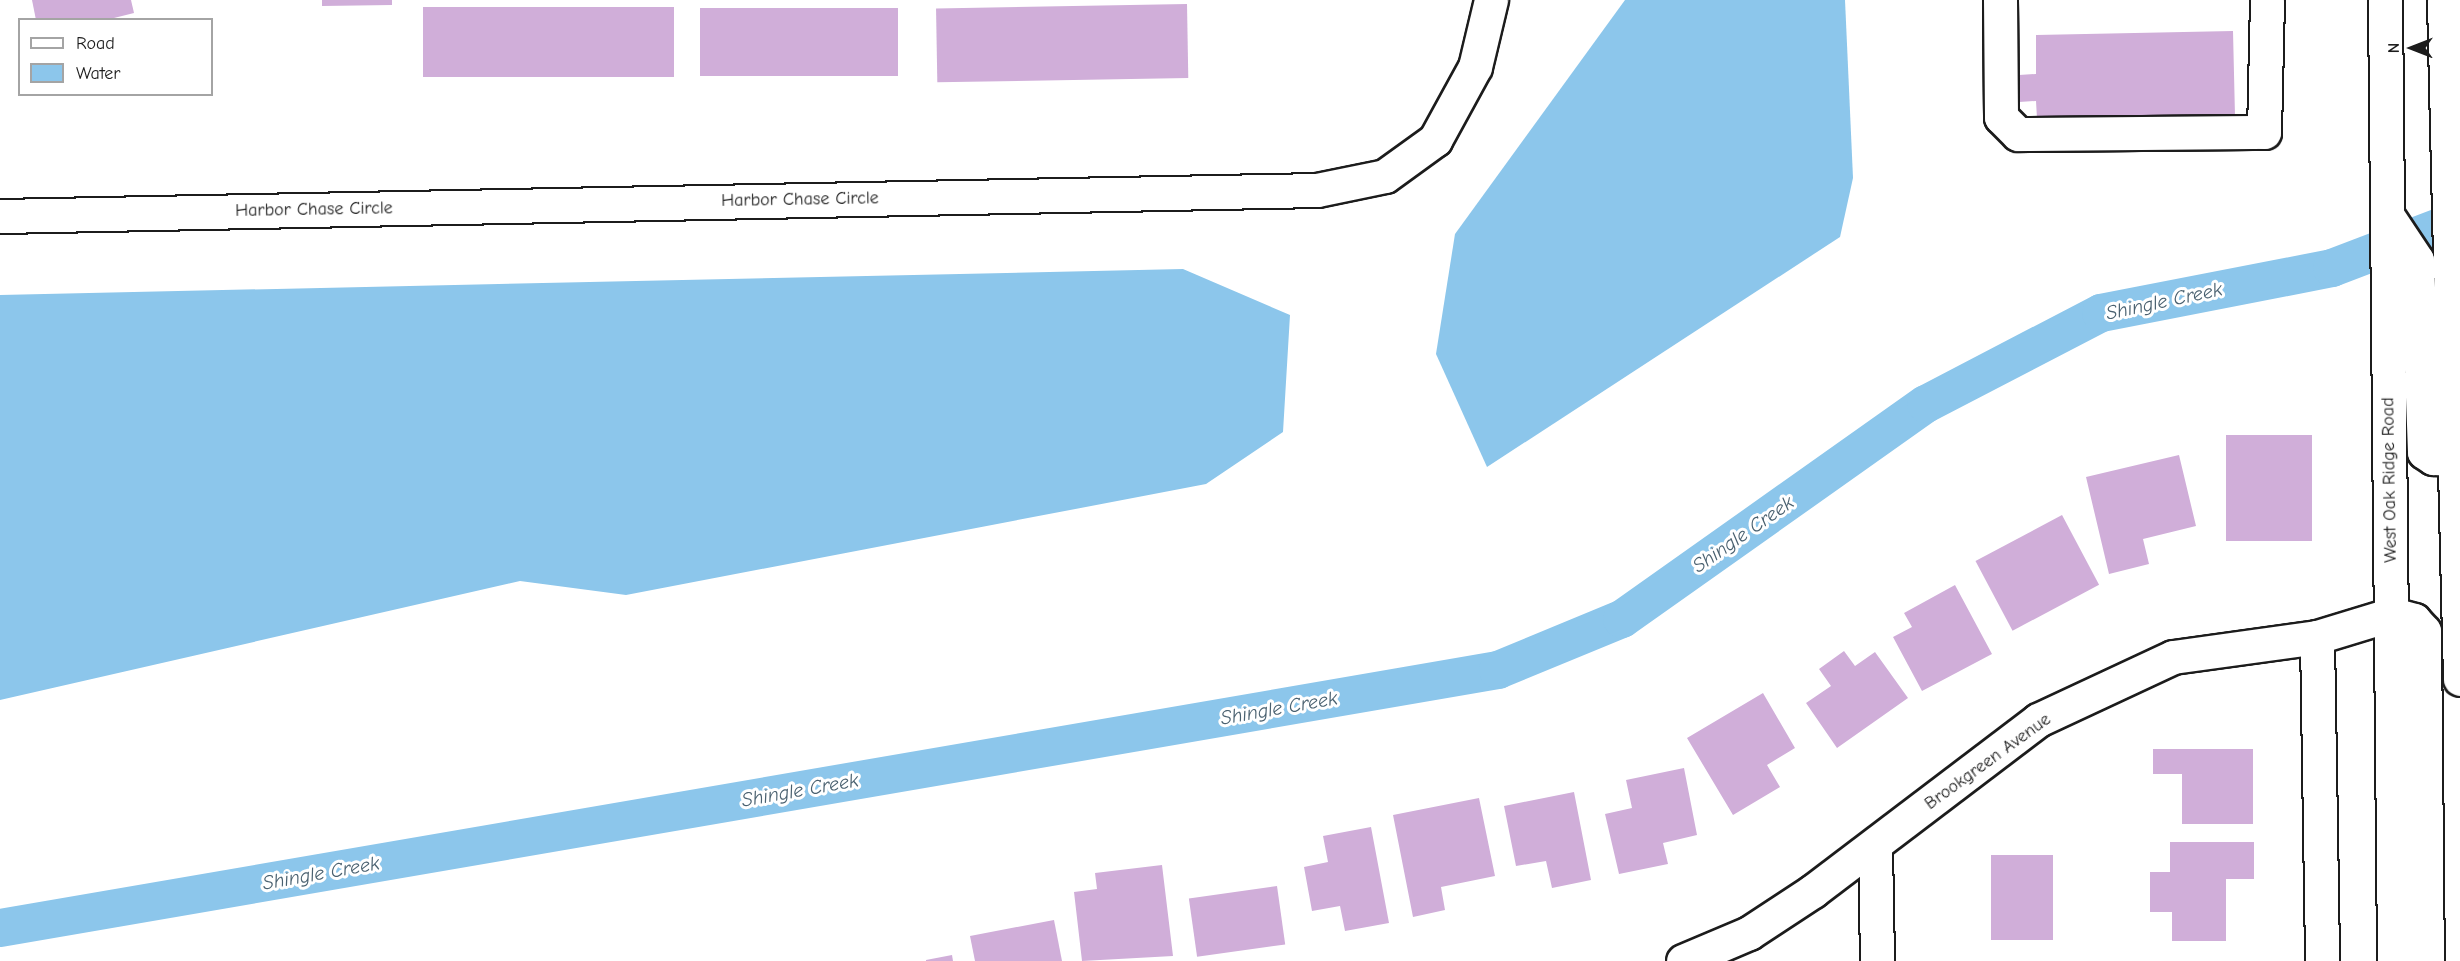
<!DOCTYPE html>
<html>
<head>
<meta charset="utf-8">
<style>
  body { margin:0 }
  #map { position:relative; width:2460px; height:961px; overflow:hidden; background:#fff; font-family:"Comic Neue",sans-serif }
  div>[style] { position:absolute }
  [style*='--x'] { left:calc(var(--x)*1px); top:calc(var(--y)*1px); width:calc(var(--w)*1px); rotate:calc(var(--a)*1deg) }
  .water>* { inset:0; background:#8cc6eb }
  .canal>* { height:38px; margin:-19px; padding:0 19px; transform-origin:19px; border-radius:19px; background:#8cc6eb }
  .building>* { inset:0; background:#d0aed9; transform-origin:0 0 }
  .roads { filter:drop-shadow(2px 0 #1c1c1c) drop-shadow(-2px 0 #1c1c1c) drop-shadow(0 2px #1c1c1c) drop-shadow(0 -2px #1c1c1c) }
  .minor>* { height:33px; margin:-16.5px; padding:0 16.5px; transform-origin:16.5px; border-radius:16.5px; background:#fff }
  span { translate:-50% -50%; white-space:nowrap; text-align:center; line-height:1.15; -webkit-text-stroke:6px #fff; paint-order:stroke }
  .street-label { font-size:18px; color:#1c1c1c }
  .water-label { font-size:20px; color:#49606f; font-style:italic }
  .legend { position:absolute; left:18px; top:18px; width:195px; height:78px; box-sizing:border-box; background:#fff; border:2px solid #a4a4a4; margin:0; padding:8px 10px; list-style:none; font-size:18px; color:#1c1c1c }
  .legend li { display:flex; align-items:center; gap:12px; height:30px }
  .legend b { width:30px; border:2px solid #a4a4a4 }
  .north { position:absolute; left:2382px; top:18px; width:60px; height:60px; -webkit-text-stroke:4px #fff; paint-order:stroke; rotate:270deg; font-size:16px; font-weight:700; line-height:24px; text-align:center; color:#1c1c1c }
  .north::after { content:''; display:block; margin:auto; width:21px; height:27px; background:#1c1c1c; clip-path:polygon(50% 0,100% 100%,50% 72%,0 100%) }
</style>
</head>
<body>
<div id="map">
  <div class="water">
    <i style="clip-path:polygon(1625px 0,1845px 0,1853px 178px,1840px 237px,1487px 467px,1436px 354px,1455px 234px)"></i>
    <i style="clip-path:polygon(1183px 269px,1290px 315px,1283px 432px,1206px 484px,626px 595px,520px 581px,0 700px,0 295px)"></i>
  </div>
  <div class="canal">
    <i style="--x:0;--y:928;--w:1520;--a:-9.77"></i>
    <i style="--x:1498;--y:670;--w:134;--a:-22.4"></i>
    <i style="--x:1622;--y:619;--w:372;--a:-35.3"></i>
    <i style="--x:1926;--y:404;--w:197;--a:-27.5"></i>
    <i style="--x:2101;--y:313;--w:235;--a:-11"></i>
    <i style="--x:2332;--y:268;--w:137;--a:-20.9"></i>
  </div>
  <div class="building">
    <i style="clip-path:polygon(32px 0,131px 0,134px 13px,106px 20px,36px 20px)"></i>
    <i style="clip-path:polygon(322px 0,392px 0,392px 5px,322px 6px)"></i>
    <i style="left:1187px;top:4px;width:74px;height:251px;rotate:89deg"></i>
    <i style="left:674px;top:7px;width:70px;height:251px;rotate:90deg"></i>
    <i style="left:700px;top:8px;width:198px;height:68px"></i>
    <i style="clip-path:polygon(2233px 31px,2235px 116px,2037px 119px,2036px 101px,2019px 102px,2019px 75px,2036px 74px,2036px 35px)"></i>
    <i style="left:2226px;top:435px;width:86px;height:106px"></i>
    <i style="clip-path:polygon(2179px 455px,2196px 526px,2143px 539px,2149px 564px,2109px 574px,2086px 477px)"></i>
    <i style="left:2062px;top:515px;width:79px;height:98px;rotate:62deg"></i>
    <i style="clip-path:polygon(1955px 585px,1992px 654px,1922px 691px,1893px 637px,1912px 627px,1904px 613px)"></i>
    <i style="clip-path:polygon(1844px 651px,1855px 666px,1875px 652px,1908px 698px,1837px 748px,1806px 703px,1831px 686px,1819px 669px)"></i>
    <i style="clip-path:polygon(1763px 693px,1795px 748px,1767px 765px,1780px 787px,1733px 815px,1687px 738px)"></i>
    <i style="clip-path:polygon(2153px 749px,2253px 749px,2253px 824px,2182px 824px,2182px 774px,2153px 774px)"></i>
    <i style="clip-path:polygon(1684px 768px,1697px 835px,1663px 843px,1668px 864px,1619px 874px,1605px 814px,1632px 808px,1626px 780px)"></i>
    <i style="clip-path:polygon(1574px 792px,1591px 880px,1552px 888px,1546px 861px,1516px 866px,1504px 806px)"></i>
    <i style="clip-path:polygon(1479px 798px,1495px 876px,1441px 887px,1445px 910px,1413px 917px,1393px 815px)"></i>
    <i style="clip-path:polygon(1371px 827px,1389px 923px,1345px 931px,1340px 906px,1312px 911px,1304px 867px,1328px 862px,1323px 836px)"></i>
    <i style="clip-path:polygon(2170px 842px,2254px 842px,2254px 879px,2226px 879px,2226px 941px,2172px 941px,2172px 912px,2150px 912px,2150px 872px,2170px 872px)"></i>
    <i style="left:1991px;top:855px;width:62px;height:85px"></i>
    <i style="clip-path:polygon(1162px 865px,1173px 956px,1082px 961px,1074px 892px,1097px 889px,1095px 873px)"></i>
    <i style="left:1277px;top:886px;width:59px;height:89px;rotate:82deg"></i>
    <i style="clip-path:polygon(1054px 920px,1062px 961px,975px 961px,970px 936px)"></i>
    <i style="clip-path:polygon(952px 955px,953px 961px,926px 961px,926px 960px)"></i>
  </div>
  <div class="roads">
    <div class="minor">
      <i style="--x:2000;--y:0;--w:117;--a:89.5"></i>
      <i style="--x:2001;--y:117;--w:24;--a:45"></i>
      <i style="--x:2018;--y:134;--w:246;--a:-0.5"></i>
      <i style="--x:2264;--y:132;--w:132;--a:-88.7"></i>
      <i style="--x:2385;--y:0;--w:961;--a:89.46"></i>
      <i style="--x:2444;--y:0;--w:679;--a:88.65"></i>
      <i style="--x:2387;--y:215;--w:54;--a:56.3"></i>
      <i style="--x:2417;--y:260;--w:192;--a:87.9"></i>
      <i style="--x:2424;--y:452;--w:11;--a:34"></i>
      <i style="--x:2433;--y:458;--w:27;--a:2"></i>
      <i style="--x:0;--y:216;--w:1317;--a:-1.13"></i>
      <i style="--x:1317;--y:190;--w:69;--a:-11.6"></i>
      <i style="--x:1385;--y:176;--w:62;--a:-35.8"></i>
      <i style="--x:1435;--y:140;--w:83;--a:-61.3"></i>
      <i style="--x:1475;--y:67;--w:69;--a:-76.6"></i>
      <i style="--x:2317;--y:637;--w:324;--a:89.1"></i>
      <i style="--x:1875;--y:846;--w:115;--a:89"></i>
      <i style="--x:1683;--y:961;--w:72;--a:-23"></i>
      <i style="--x:1749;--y:933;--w:77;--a:-33.3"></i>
      <i style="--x:1813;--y:891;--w:283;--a:-37.2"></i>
      <i style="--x:2038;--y:720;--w:149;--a:-25"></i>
      <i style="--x:2173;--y:657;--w:145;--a:-7.9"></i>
      <i style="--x:2317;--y:637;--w:78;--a:-17"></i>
      <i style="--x:2392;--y:614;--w:23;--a:15"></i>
      <i style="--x:2414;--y:620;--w:15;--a:48"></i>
      <i style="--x:2424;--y:631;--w:330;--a:89.5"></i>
    </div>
  </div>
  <div class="street-label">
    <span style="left:800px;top:200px;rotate:-1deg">Harbor Chase Circle</span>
    <span style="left:314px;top:210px;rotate:-1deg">Harbor Chase Circle</span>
    <span style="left:2390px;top:480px;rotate:-91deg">West Oak Ridge Road</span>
    <span style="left:1988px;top:762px;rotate:-36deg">Brookgreen Avenue</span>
  </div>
  <div class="water-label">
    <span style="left:2164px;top:301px;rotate:-12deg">Shingle Creek</span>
    <span style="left:1743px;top:534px;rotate:-35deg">Shingle Creek</span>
    <span style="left:1279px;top:708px;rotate:-10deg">Shingle Creek</span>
    <span style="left:800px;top:790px;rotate:-10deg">Shingle Creek</span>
    <span style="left:321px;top:873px;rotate:-10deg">Shingle Creek</span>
  </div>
  <ul class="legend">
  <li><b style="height:8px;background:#fff"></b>Road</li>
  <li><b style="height:16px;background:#8cc6eb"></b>Water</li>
  </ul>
  <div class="north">N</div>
</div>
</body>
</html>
